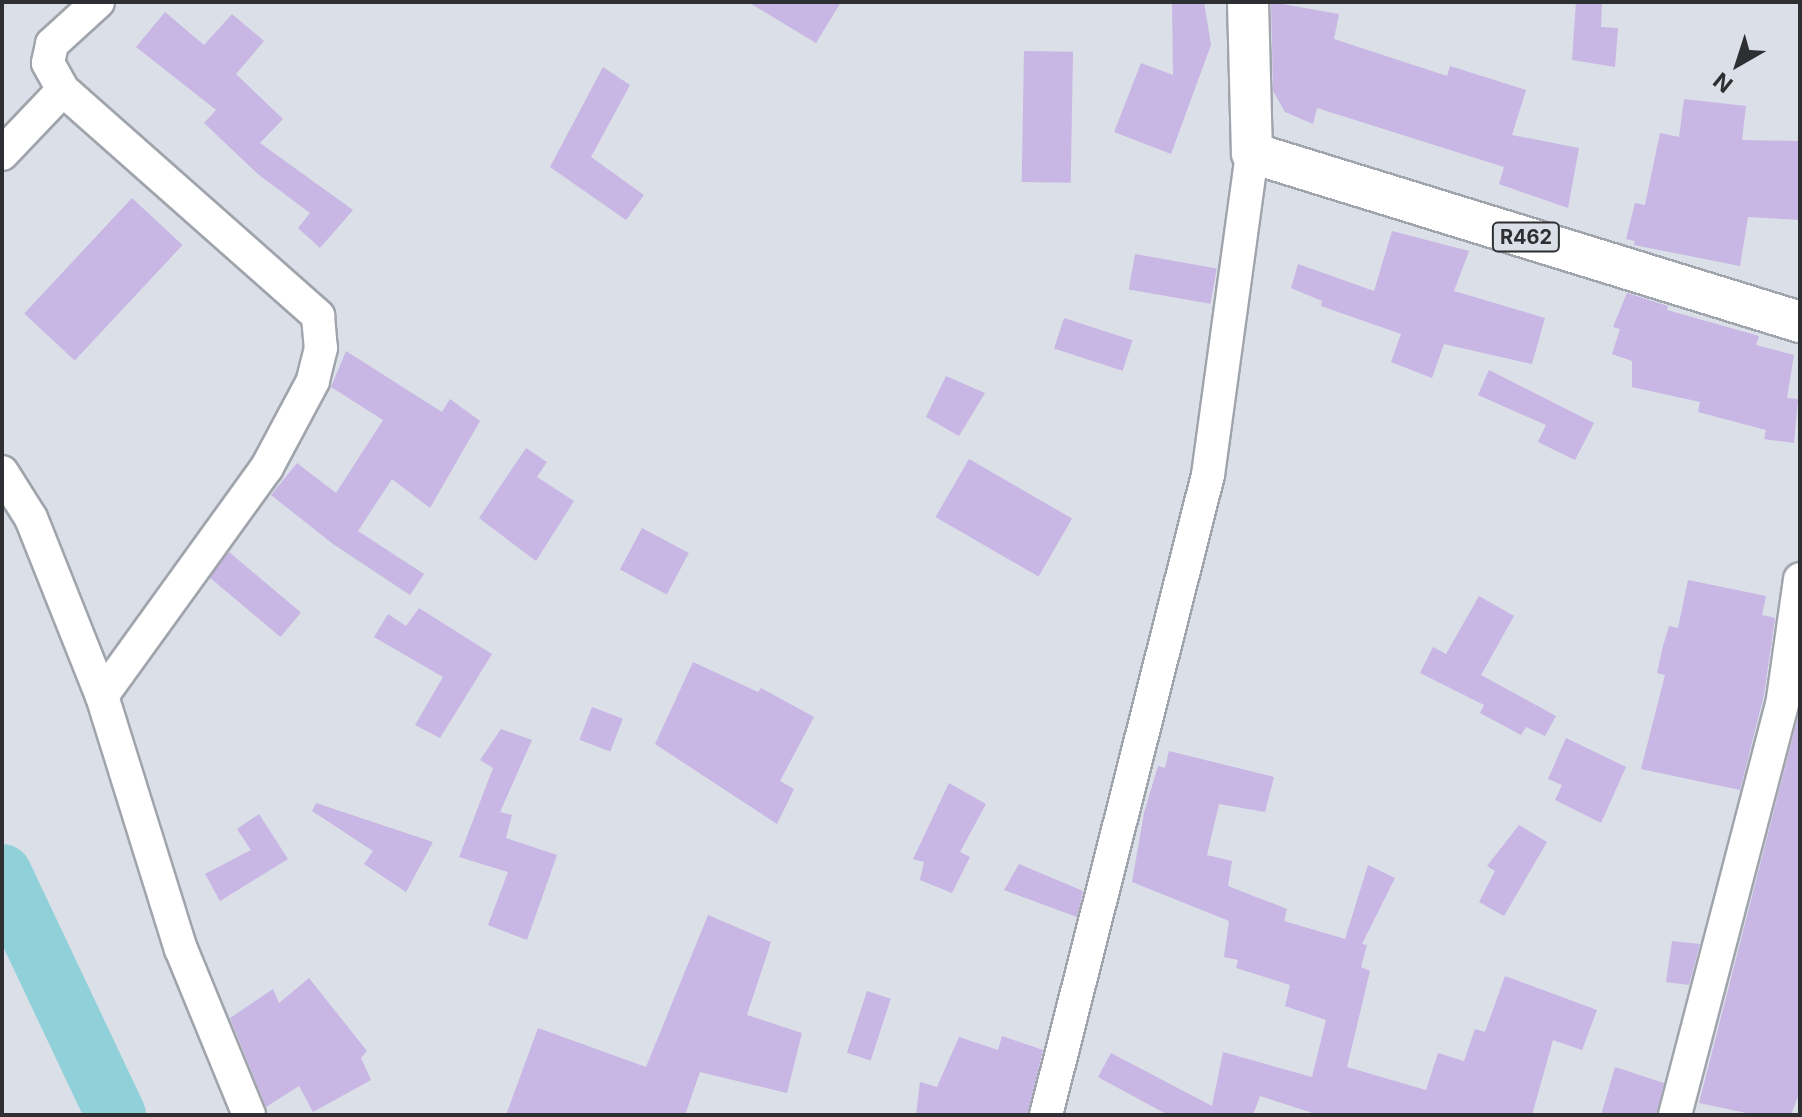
<!DOCTYPE html>
<html>
<head>
<meta charset="utf-8">
<style>
  body { margin:0 }
  #map { position:relative; width:1802px; height:1117px; overflow:hidden; background:#dbdfe7; font-family:Inter,sans-serif }
  div>[style] { position:absolute }
  [style*='--x'] { left:calc(var(--x)*1px); top:calc(var(--y)*1px); width:calc(var(--w)*1px); rotate:calc(var(--a)*1deg) }
  .river>* { height:60px; margin:-30px; padding:0 30px; transform-origin:30px; border-radius:30px; background:#8fd0d9 }
  .building>* { inset:0; background:#c8b6e4; transform-origin:0 0 }
  .roads { filter:drop-shadow(2px 0 #a0a4ac) drop-shadow(-2px 0 #a0a4ac) drop-shadow(0 2px #a0a4ac) drop-shadow(0 -2px #a0a4ac) }
  .minor>* { height:32px; margin:-16px; padding:0 16px; transform-origin:16px; border-radius:16px; background:#fff }
  .major>* { height:40px; margin:-20px; padding:0 20px; transform-origin:20px; border-radius:20px; background:#fff }
  span { translate:-50% -50%; white-space:nowrap; text-align:center; line-height:1.15; -webkit-text-stroke:8px #dbdfe7; paint-order:stroke }
  .shield-label span { padding:2px 6px; background:#dbdfe7; border:2px solid; border-radius:6px; -webkit-text-stroke-width:0 }
  .shield-label { font-size:20px; color:#2e2f32; font-weight:700 }
  .frame { position:absolute; inset:0; border:4px solid #2e2f32; pointer-events:none }
  .north { position:absolute; left:1698px; top:24px; width:80px; height:80px; -webkit-text-stroke:6px #dbdfe7; paint-order:stroke; rotate:219deg; font-size:22px; font-weight:700; line-height:32px; text-align:center; color:#2e2f32 }
  .north::after { content:''; display:block; margin:auto; width:28px; height:36px; background:#2e2f32; clip-path:polygon(50% 0,100% 100%,50% 72%,0 100%) }
</style>
</head>
<body>
<div id="map">
  <div class="river">
    <i style="--x:2;--y:874;--w:267;--a:64.7"></i>
  </div>
  <div class="building">
    <i style="clip-path:polygon(748px 2px,841px 2px,816px 43px)"></i>
    <i style="clip-path:polygon(1172px 2px,1204px 2px,1211px 45px,1171px 154px,1114px 132px,1141px 63px,1173px 75px)"></i>
    <i style="clip-path:polygon(1271px 2px,1339px 14px,1334px 39px,1447px 76px,1450px 66px,1526px 90px,1512px 135px,1579px 148px,1568px 208px,1499px 184px,1504px 167px,1317px 108px,1313px 124px,1285px 112px,1273px 91px)"></i>
    <i style="clip-path:polygon(1576px 2px,1602px 2px,1601px 27px,1618px 28px,1615px 67px,1572px 60px)"></i>
    <i style="clip-path:polygon(165px 12px,204px 45px,232px 14px,264px 41px,236px 74px,283px 119px,260px 143px,353px 210px,320px 248px,298px 228px,310px 213px,259px 175px,204px 123px,216px 110px,220px 113px,136px 47px)"></i>
    <i style="left:1024px;top:51px;width:49px;height:131px;rotate:1deg"></i>
    <i style="clip-path:polygon(603px 67px,630px 85px,591px 157px,644px 195px,626px 220px,550px 167px)"></i>
    <i style="clip-path:polygon(1684px 99px,1746px 106px,1742px 140px,1800px 141px,1800px 220px,1748px 217px,1740px 266px,1634px 245px,1635px 241px,1626px 239px,1635px 203px,1645px 205px,1660px 133px,1679px 137px)"></i>
    <i style="left:132px;top:198px;width:69px;height:158px;rotate:43deg"></i>
    <i style="clip-path:polygon(1392px 231px,1469px 251px,1454px 291px,1545px 318px,1532px 364px,1444px 344px,1432px 378px,1391px 362px,1401px 334px,1321px 306px,1322px 301px,1291px 288px,1298px 264px,1374px 291px)"></i>
    <i style="left:1135px;top:254px;width:83px;height:36px;rotate:10deg"></i>
    <i style="clip-path:polygon(1627px 293px,1668px 306px,1667px 310px,1759px 336px,1756px 345px,1794px 355px,1787px 398px,1798px 399px,1794px 443px,1764px 439px,1766px 430px,1698px 412px,1700px 402px,1632px 387px,1632px 361px,1612px 354px,1620px 329px,1613px 327px)"></i>
    <i style="left:1064px;top:318px;width:72px;height:32px;rotate:18deg"></i>
    <i style="clip-path:polygon(346px 351px,442px 412px,450px 399px,480px 421px,430px 508px,392px 479px,358px 531px,424px 574px,410px 595px,333px 544px,271px 495px,297px 463px,336px 493px,383px 420px,331px 387px)"></i>
    <i style="clip-path:polygon(1489px 370px,1594px 423px,1575px 460px,1538px 442px,1546px 425px,1478px 395px)"></i>
    <i style="clip-path:polygon(946px 376px,985px 393px,959px 436px,926px 417px)"></i>
    <i style="clip-path:polygon(526px 448px,547px 462px,537px 477px,574px 501px,536px 561px,479px 518px)"></i>
    <i style="left:969px;top:459px;width:119px;height:67px;rotate:30deg"></i>
    <i style="left:642px;top:528px;width:53px;height:47px;rotate:28deg"></i>
    <i style="left:229px;top:552px;width:94px;height:32px;rotate:40deg"></i>
    <i style="clip-path:polygon(1688px 580px,1766px 596px,1762px 615px,1775px 618px,1764px 695px,1740px 790px,1641px 769px,1665px 675px,1657px 673px,1663px 646px,1669px 626px,1678px 628px)"></i>
    <i style="clip-path:polygon(1479px 596px,1514px 616px,1481px 675px,1556px 716px,1545px 736px,1526px 727px,1521px 735px,1480px 713px,1484px 705px,1420px 673px,1433px 647px,1446px 654px)"></i>
    <i style="clip-path:polygon(419px 608px,492px 654px,440px 738px,415px 725px,443px 677px,374px 637px,388px 614px,406px 626px)"></i>
    <i style="clip-path:polygon(693px 662px,758px 692px,761px 688px,814px 717px,780px 781px,794px 789px,777px 824px,655px 744px)"></i>
    <i style="left:592px;top:707px;width:33px;height:35px;rotate:21deg"></i>
    <i style="clip-path:polygon(1800px 709px,1800px 1091px,1791px 1115px,1756px 1115px,1699px 1103px)"></i>
    <i style="clip-path:polygon(501px 729px,532px 740px,500px 812px,512px 815px,506px 838px,557px 855px,527px 940px,488px 925px,508px 872px,459px 857px,493px 768px,480px 760px)"></i>
    <i style="clip-path:polygon(1566px 738px,1626px 767px,1601px 823px,1555px 800px,1562px 785px,1548px 779px)"></i>
    <i style="clip-path:polygon(1169px 751px,1274px 777px,1265px 812px,1219px 804px,1207px 855px,1232px 861px,1228px 886px,1287px 909px,1284px 921px,1345px 939px,1368px 865px,1395px 878px,1362px 944px,1367px 945px,1361px 967px,1370px 971px,1347px 1067px,1426px 1090px,1438px 1053px,1464px 1061px,1475px 1029px,1485px 1032px,1505px 976px,1597px 1010px,1582px 1050px,1553px 1040px,1532px 1115px,1319px 1115px,1260px 1096px,1253px 1115px,1168px 1115px,1098px 1077px,1111px 1053px,1212px 1106px,1223px 1052px,1312px 1077px,1326px 1020px,1285px 1006px,1290px 985px,1236px 968px,1238px 960px,1224px 957px,1229px 921px,1132px 882px,1144px 813px,1158px 766px,1165px 768px)"></i>
    <i style="clip-path:polygon(949px 783px,986px 804px,960px 852px,970px 857px,952px 893px,920px 880px,924px 862px,913px 859px)"></i>
    <i style="clip-path:polygon(316px 803px,433px 842px,406px 892px,364px 864px,373px 851px,312px 811px)"></i>
    <i style="clip-path:polygon(259px 814px,288px 859px,220px 901px,205px 874px,251px 850px,237px 829px)"></i>
    <i style="clip-path:polygon(1519px 825px,1547px 842px,1504px 916px,1479px 902px,1495px 871px,1487px 866px)"></i>
    <i style="clip-path:polygon(1019px 864px,1083px 891px,1077px 917px,1004px 890px)"></i>
    <i style="clip-path:polygon(708px 915px,771px 942px,747px 1015px,802px 1033px,787px 1093px,700px 1072px,685px 1115px,506px 1115px,538px 1028px,646px 1067px)"></i>
    <i style="clip-path:polygon(1672px 941px,1700px 944px,1689px 985px,1666px 982px)"></i>
    <i style="clip-path:polygon(309px 978px,367px 1051px,361px 1058px,371px 1080px,313px 1112px,299px 1086px,266px 1107px,230px 1018px,273px 989px,279px 1003px)"></i>
    <i style="left:867px;top:991px;width:25px;height:65px;rotate:18deg"></i>
    <i style="clip-path:polygon(1002px 1036px,1043px 1050px,1027px 1115px,916px 1115px,920px 1082px,937px 1087px,959px 1037px,998px 1050px)"></i>
    <i style="clip-path:polygon(1615px 1067px,1664px 1083px,1656px 1115px,1601px 1115px)"></i>
  </div>
  <div class="roads">
    <div class="minor">
      <i style="--x:98;--y:2;--w:62;--a:137.6"></i>
      <i style="--x:52;--y:44;--w:19;--a:102"></i>
      <i style="--x:48;--y:63;--w:31;--a:61"></i>
      <i style="--x:63;--y:90;--w:341;--a:41.5"></i>
      <i style="--x:318;--y:316;--w:32;--a:85"></i>
      <i style="--x:321;--y:348;--w:34;--a:104"></i>
      <i style="--x:313;--y:381;--w:98;--a:118.1"></i>
      <i style="--x:267;--y:467;--w:282;--a:125.8"></i>
      <i style="--x:2;--y:154;--w:88;--a:-46.4"></i>
      <i style="--x:2;--y:472;--w:54;--a:57.8"></i>
      <i style="--x:31;--y:518;--w:192;--a:68.3"></i>
      <i style="--x:102;--y:696;--w:265;--a:72.7"></i>
      <i style="--x:181;--y:949;--w:179;--a:67.7"></i>
      <i style="--x:1046;--y:1115;--w:660;--a:-75.8"></i>
      <i style="--x:1208;--y:475;--w:325;--a:-82.2"></i>
      <i style="--x:1675;--y:1115;--w:430;--a:-75.4"></i>
      <i style="--x:1783;--y:699;--w:121;--a:-81.9"></i>
    </div>
    <div class="major">
      <i style="--x:1248;--y:2;--w:151;--a:88.5"></i>
      <i style="--x:1252;--y:153;--w:573;--a:17.14"></i>
    </div>
  </div>
  <div class="shield-label">
    <span style="left:1526px;top:237px">R462</span>
  </div>
  <div class="frame"></div>
  <div class="north">N</div>
</div>
</body>
</html>
